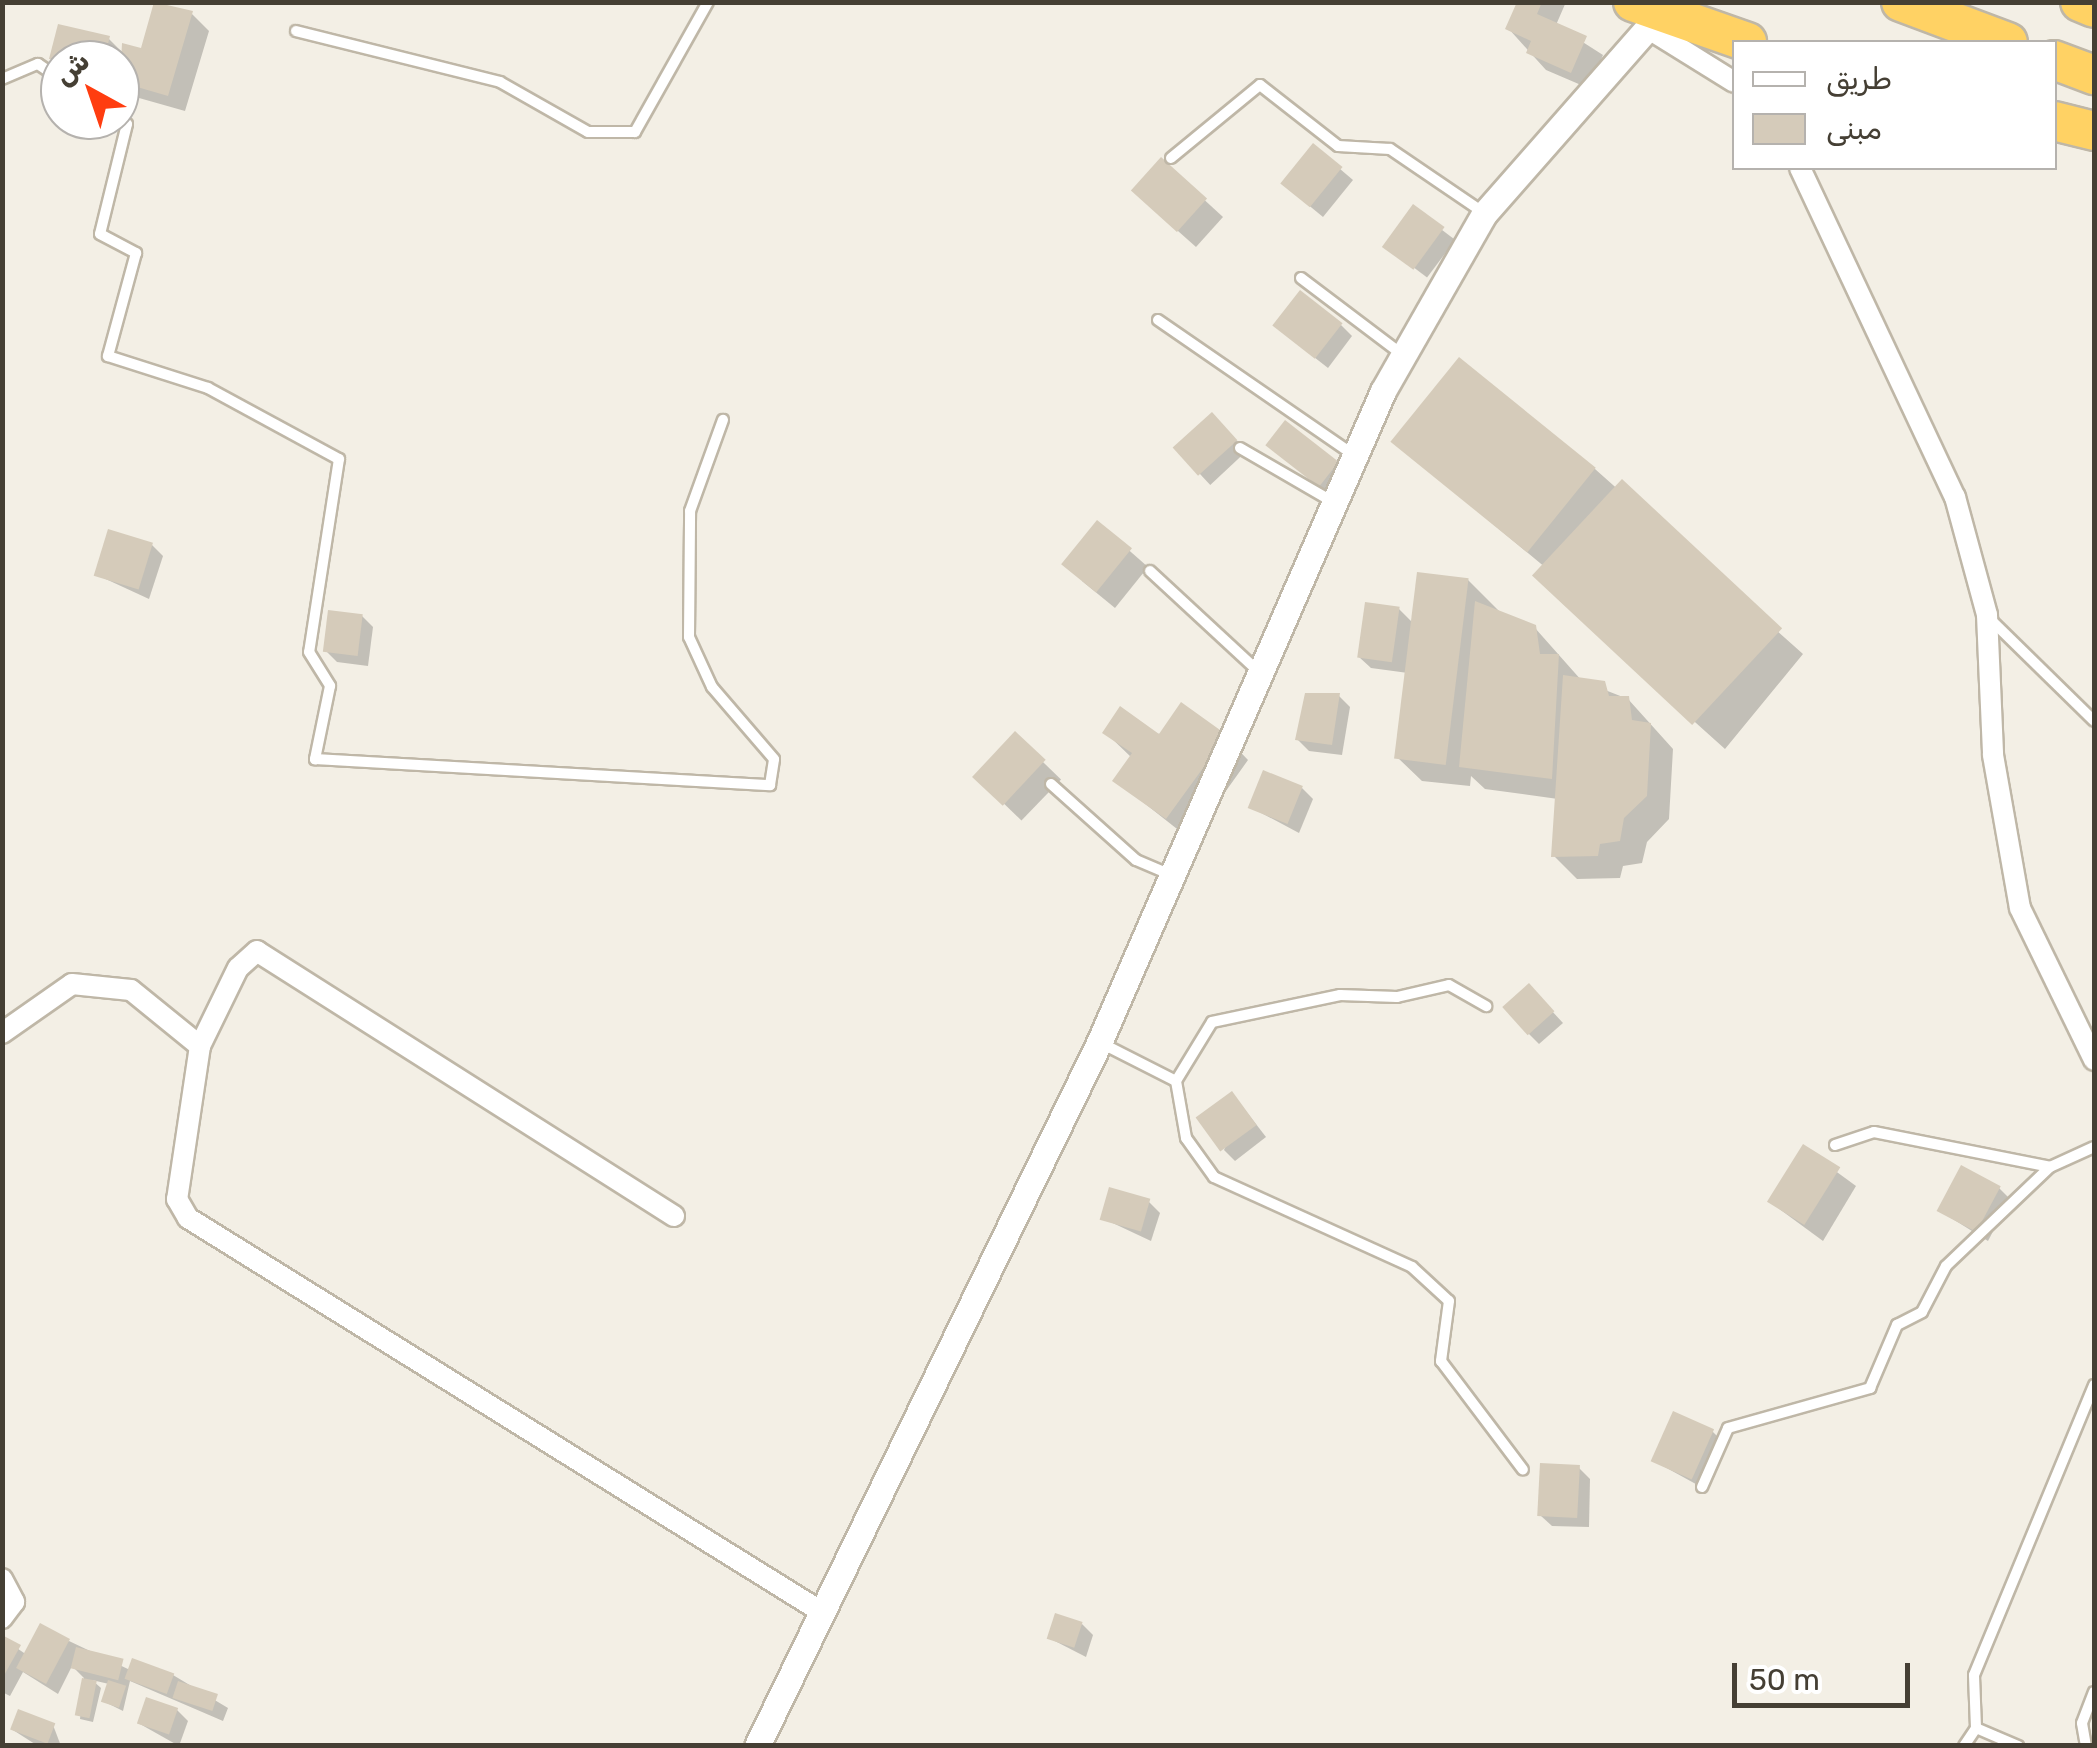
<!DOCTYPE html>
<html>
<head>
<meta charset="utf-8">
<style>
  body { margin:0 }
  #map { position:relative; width:2097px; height:1748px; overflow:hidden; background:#f3efe5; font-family:Rubik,"Noto Naskh Arabic",sans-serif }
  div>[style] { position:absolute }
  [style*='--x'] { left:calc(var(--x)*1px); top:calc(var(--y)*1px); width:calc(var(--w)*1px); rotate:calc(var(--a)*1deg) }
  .shadow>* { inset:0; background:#0003; transform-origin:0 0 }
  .building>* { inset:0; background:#d5cbba; transform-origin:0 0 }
  .roads { filter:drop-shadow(2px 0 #bfb7a7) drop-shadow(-2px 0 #bfb7a7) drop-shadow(0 2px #bfb7a7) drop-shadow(0 -2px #bfb7a7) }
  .service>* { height:10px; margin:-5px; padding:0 5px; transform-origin:5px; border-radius:5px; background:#fff }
  .minor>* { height:20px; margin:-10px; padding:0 10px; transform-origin:10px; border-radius:10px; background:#fff }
  .tertiary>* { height:25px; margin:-12.5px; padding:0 12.5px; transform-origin:12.5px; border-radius:12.5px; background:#fff }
  .motorway>* { height:38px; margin:-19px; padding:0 19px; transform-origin:19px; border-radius:19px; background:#ffd264 }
  span { translate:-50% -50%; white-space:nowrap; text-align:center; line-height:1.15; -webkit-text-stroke:10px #fff; paint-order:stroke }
  .frame { position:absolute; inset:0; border:5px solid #453f34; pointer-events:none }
  .legend { position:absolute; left:1732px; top:40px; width:325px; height:130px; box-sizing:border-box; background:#fff; border:2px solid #b5b2ae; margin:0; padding:12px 18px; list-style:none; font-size:30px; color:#453f34 }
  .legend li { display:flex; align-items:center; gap:20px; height:50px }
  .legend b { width:50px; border:2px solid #b5b2ae }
  .north { position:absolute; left:40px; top:40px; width:100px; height:100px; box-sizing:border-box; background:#fff; border:2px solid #b5b2ae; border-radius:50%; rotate:320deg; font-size:28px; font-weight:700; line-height:40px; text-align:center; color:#453f34 }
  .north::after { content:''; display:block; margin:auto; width:35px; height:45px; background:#ff3d10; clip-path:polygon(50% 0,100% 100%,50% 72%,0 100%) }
  .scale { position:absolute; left:1732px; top:1663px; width:178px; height:45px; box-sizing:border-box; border:5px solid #453f34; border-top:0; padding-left:12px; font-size:30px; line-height:35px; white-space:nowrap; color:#453f34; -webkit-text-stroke:8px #fff; paint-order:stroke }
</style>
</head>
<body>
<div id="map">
  <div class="shadow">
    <i style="clip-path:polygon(1520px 2px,1566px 2px,1556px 25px,1603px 55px,1588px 88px,1546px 70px,1508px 28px)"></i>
    <i style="clip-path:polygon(191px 13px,209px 31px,185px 111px,132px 96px,120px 84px,120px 60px,60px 67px,52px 58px,109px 39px,122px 52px,143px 51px)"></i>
    <i style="clip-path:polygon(1313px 146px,1353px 180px,1323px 217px,1295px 194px)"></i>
    <i style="clip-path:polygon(1161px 160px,1223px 217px,1196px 247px,1151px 207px)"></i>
    <i style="left:1413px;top:208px;width:53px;height:47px;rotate:37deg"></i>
    <i style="clip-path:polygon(1341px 325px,1352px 336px,1328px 368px,1287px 336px)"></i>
    <i style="left:1212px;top:415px;width:50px;height:49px;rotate:47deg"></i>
    <i style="clip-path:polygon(1394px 442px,1595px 469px,1803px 654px,1725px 749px,1560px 601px,1546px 568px)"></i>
    <i style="clip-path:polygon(1280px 456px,1337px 464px,1348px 475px,1332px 496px)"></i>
    <i style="clip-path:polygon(1098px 523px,1148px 567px,1115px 608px,1082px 581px)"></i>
    <i style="clip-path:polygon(152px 545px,163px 556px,149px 599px,97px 575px)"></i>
    <i style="clip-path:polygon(1468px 580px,1509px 621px,1535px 628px,1582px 681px,1628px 699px,1673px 749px,1669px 819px,1647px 842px,1642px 863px,1623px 866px,1620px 878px,1577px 879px,1554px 856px,1558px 799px,1485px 789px,1471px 776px,1470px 786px,1422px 781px,1398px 758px,1408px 673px,1371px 668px,1359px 657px,1399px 609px,1414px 624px)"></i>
    <i style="clip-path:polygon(362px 616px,373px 627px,368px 666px,337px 662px,326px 651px)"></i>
    <i style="clip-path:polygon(1339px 696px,1350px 707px,1342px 755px,1309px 751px,1298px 740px)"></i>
    <i style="clip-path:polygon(1105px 732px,1225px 736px,1248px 760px,1191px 840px,1115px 780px,1132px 758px)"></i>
    <i style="left:1015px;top:735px;width:64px;height:57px;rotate:44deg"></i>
    <i style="clip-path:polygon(1302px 788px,1313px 799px,1299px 833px,1250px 807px)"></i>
    <i style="clip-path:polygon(1539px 997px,1563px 1023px,1539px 1044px,1528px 1033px)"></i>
    <i style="clip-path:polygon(1242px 1106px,1266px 1137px,1235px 1161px,1224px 1150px)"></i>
    <i style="clip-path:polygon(1804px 1148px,1856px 1186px,1823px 1241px,1770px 1202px)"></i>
    <i style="clip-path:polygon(1999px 1188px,2010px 1199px,1988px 1241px,1940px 1211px)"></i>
    <i style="clip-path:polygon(1149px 1202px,1160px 1213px,1151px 1241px,1102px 1218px)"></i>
    <i style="clip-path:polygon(1712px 1431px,1723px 1442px,1703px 1488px,1654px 1461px)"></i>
    <i style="clip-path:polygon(1579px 1468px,1590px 1479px,1589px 1527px,1552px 1526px,1540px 1515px)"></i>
    <i style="clip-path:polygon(1082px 1624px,1093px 1635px,1086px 1657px,1049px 1638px)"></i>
    <i style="clip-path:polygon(2px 1638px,27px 1655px,69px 1641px,130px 1670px,173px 1675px,228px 1708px,223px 1721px,130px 1681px,123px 1711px,103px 1701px,109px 1684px,92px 1680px,101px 1688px,93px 1722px,80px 1719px,84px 1678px,72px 1666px,58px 1694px,23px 1672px,10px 1696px,2px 1692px)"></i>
    <i style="clip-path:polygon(177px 1710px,188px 1721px,179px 1746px,140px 1724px)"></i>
    <i style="clip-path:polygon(53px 1725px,61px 1746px,38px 1746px,13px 1730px)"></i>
  </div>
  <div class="building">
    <i style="clip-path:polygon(154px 2px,193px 11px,168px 96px,120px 82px,122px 43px,141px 48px)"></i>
    <i style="clip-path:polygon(1517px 2px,1542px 2px,1537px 14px,1587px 36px,1571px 73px,1526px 53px,1531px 41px,1505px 29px)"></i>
    <i style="clip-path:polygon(58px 24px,110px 36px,104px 60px,49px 59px)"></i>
    <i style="left:1313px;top:143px;width:38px;height:52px;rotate:39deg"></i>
    <i style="left:1161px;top:157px;width:62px;height:45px;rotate:42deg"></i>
    <i style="left:1413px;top:204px;width:39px;height:53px;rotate:36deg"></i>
    <i style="left:1300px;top:290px;width:54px;height:45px;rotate:38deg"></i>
    <i style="left:1459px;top:357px;width:176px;height:109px;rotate:39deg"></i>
    <i style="left:1212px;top:412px;width:38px;height:53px;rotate:48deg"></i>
    <i style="left:1285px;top:420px;width:68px;height:32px;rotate:38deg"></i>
    <i style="left:1622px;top:479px;width:219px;height:132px;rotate:43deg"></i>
    <i style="left:1097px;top:520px;width:45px;height:57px;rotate:39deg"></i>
    <i style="left:108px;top:529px;width:47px;height:49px;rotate:17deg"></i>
    <i style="left:1417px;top:572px;width:52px;height:188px;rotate:7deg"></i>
    <i style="clip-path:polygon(1475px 601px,1536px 625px,1540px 654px,1559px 654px,1552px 779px,1459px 767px)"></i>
    <i style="left:1365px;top:602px;width:35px;height:56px;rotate:8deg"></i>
    <i style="left:328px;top:610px;width:35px;height:42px;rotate:7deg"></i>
    <i style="clip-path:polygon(1563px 675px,1605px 681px,1609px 696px,1629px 696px,1632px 720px,1651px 723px,1647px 796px,1624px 818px,1620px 841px,1600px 844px,1598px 856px,1551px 857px)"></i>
    <i style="clip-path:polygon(1305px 693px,1340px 693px,1332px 745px,1295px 740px)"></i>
    <i style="clip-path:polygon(1181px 702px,1227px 735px,1166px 819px,1112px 781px,1132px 753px,1102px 733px,1120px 706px,1159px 734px)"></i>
    <i style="left:1015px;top:731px;width:42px;height:63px;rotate:43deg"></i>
    <i style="left:1263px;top:770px;width:43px;height:41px;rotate:22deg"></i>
    <i style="left:1529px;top:983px;width:38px;height:36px;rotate:48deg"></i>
    <i style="left:1232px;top:1091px;width:42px;height:45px;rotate:54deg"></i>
    <i style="left:1803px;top:1144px;width:44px;height:68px;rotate:32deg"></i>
    <i style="left:1961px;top:1165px;width:45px;height:52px;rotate:28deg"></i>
    <i style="left:1109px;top:1187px;width:43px;height:34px;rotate:16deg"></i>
    <i style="left:1673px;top:1411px;width:45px;height:55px;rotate:24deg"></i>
    <i style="left:1540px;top:1463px;width:40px;height:53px;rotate:3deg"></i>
    <i style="left:1055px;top:1613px;width:29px;height:27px;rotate:18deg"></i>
    <i style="left:40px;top:1623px;width:34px;height:51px;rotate:28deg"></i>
    <i style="clip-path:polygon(2px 1635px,21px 1645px,2px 1679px)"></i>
    <i style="left:76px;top:1647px;width:49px;height:22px;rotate:14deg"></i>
    <i style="left:132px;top:1658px;width:45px;height:22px;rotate:20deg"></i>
    <i style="left:82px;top:1678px;width:15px;height:38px;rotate:11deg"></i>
    <i style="left:108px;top:1680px;width:19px;height:23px;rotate:18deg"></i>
    <i style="left:178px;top:1681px;width:42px;height:18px;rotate:18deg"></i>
    <i style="left:146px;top:1697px;width:34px;height:28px;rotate:19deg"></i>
    <i style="left:18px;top:1709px;width:40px;height:22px;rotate:21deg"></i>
  </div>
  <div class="roads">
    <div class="service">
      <i style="--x:296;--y:31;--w:210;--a:14"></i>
      <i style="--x:500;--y:82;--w:101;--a:29.6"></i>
      <i style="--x:588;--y:132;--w:47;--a:0"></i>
      <i style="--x:635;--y:132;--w:149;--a:-60.7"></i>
      <i style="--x:2;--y:79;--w:39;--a:-23"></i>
      <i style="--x:38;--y:64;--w:27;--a:34"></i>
      <i style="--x:120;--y:120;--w:8;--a:30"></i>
      <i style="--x:127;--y:124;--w:113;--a:103.8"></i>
      <i style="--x:100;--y:234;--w:41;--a:27.8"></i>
      <i style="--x:136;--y:253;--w:107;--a:105.2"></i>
      <i style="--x:108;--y:356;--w:105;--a:17.7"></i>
      <i style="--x:208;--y:388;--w:149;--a:28.5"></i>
      <i style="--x:339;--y:459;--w:195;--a:98.8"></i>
      <i style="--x:309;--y:652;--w:40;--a:58"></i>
      <i style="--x:330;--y:686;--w:75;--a:101.6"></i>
      <i style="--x:315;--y:759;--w:456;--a:3.3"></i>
      <i style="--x:770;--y:785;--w:26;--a:-81"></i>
      <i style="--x:774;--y:759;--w:95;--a:-130.7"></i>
      <i style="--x:712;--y:687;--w:55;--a:-114.7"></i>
      <i style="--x:689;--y:637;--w:126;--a:-89.5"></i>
      <i style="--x:690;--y:511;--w:97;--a:-70.1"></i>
      <i style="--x:1171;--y:158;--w:115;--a:-39.4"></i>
      <i style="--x:1260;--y:85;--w:99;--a:38"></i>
      <i style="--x:1338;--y:146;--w:52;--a:3.3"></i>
      <i style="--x:1390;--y:149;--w:114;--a:34.2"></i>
      <i style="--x:1301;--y:278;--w:129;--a:37.1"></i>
      <i style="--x:1158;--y:320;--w:239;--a:34.6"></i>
      <i style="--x:1240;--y:448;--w:110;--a:30.1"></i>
      <i style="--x:1150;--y:571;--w:149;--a:42.8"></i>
      <i style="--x:1991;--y:620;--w:144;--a:44.4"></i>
      <i style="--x:1051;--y:784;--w:114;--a:41.8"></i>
      <i style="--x:1136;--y:860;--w:39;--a:23"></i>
      <i style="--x:1101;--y:1043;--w:84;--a:26.9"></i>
      <i style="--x:1176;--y:1081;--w:58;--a:80"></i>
      <i style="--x:1186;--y:1138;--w:48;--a:54.3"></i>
      <i style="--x:1214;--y:1177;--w:217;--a:24.4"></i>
      <i style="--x:1412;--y:1267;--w:50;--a:42.6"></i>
      <i style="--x:1449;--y:1301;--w:61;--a:97.6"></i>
      <i style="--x:1441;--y:1361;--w:136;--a:53"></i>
      <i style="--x:1176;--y:1081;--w:69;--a:-58.6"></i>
      <i style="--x:1212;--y:1022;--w:131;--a:-11.9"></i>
      <i style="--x:1340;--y:995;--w:57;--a:2"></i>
      <i style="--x:1397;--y:997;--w:53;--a:-13"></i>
      <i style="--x:1449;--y:985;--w:43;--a:29.6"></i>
      <i style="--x:1835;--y:1145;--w:41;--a:-18.4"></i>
      <i style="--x:1874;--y:1132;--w:179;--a:11.2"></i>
      <i style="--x:1702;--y:1487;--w:64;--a:-66.2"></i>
      <i style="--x:1728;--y:1428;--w:148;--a:-15.7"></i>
      <i style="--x:1870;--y:1388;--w:69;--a:-66.8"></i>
      <i style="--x:1897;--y:1325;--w:28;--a:-27"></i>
      <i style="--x:1922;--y:1312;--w:52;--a:-62.4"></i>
      <i style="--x:1946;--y:1266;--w:144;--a:-43.6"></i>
      <i style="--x:2050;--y:1167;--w:48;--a:-24.4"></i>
      <i style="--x:1976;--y:1728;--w:46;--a:23.2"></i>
      <i style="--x:1964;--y:1746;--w:22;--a:-56"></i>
      <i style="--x:1976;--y:1728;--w:53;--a:-92.2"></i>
      <i style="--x:1974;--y:1675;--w:314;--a:-67.5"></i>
      <i style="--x:2086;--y:1746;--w:23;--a:-100"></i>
      <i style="--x:2082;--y:1723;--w:33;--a:-69"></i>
    </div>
    <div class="minor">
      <i style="--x:1649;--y:29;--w:100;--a:31.9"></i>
      <i style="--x:1800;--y:168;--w:364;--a:64.8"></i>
      <i style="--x:1955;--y:497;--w:122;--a:74.8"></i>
      <i style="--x:1987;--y:615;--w:140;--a:87.5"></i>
      <i style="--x:1993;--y:755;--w:155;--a:80"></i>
      <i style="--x:2020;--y:908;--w:169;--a:64"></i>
      <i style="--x:2;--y:1033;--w:85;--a:-35"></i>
      <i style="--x:72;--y:984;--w:59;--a:5.8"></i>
      <i style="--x:131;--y:990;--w:89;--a:39.1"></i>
      <i style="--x:674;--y:1216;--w:494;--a:-147.6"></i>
      <i style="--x:257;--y:951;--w:25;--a:138"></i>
      <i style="--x:238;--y:968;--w:87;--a:116"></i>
      <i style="--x:200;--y:1046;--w:155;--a:98.5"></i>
      <i style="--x:177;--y:1199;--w:22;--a:60"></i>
      <i style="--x:188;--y:1218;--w:744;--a:31.87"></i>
      <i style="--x:2;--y:1579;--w:26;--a:62"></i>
      <i style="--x:14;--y:1602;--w:20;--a:127"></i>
    </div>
    <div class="tertiary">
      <i style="--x:757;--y:1746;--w:782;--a:-64.06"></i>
      <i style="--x:1099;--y:1043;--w:711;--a:-66.46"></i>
      <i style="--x:1383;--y:391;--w:204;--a:-60.3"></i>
      <i style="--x:1484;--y:214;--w:282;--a:-48.7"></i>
    </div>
    <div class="motorway">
      <i style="--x:1633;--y:2;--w:121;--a:19.3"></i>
      <i style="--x:1901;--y:2;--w:114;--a:20.5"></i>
      <i style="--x:2080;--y:2;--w:15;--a:23"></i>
      <i style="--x:2054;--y:60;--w:43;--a:20.6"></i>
      <i style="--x:2054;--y:121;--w:41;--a:14"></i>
    </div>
  </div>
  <div class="frame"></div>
  <ul class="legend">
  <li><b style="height:12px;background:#fff"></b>طريق</li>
  <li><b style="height:28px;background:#d5cbba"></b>مبنى</li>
  </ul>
  <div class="north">ش</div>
  <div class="scale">50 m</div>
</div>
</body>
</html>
